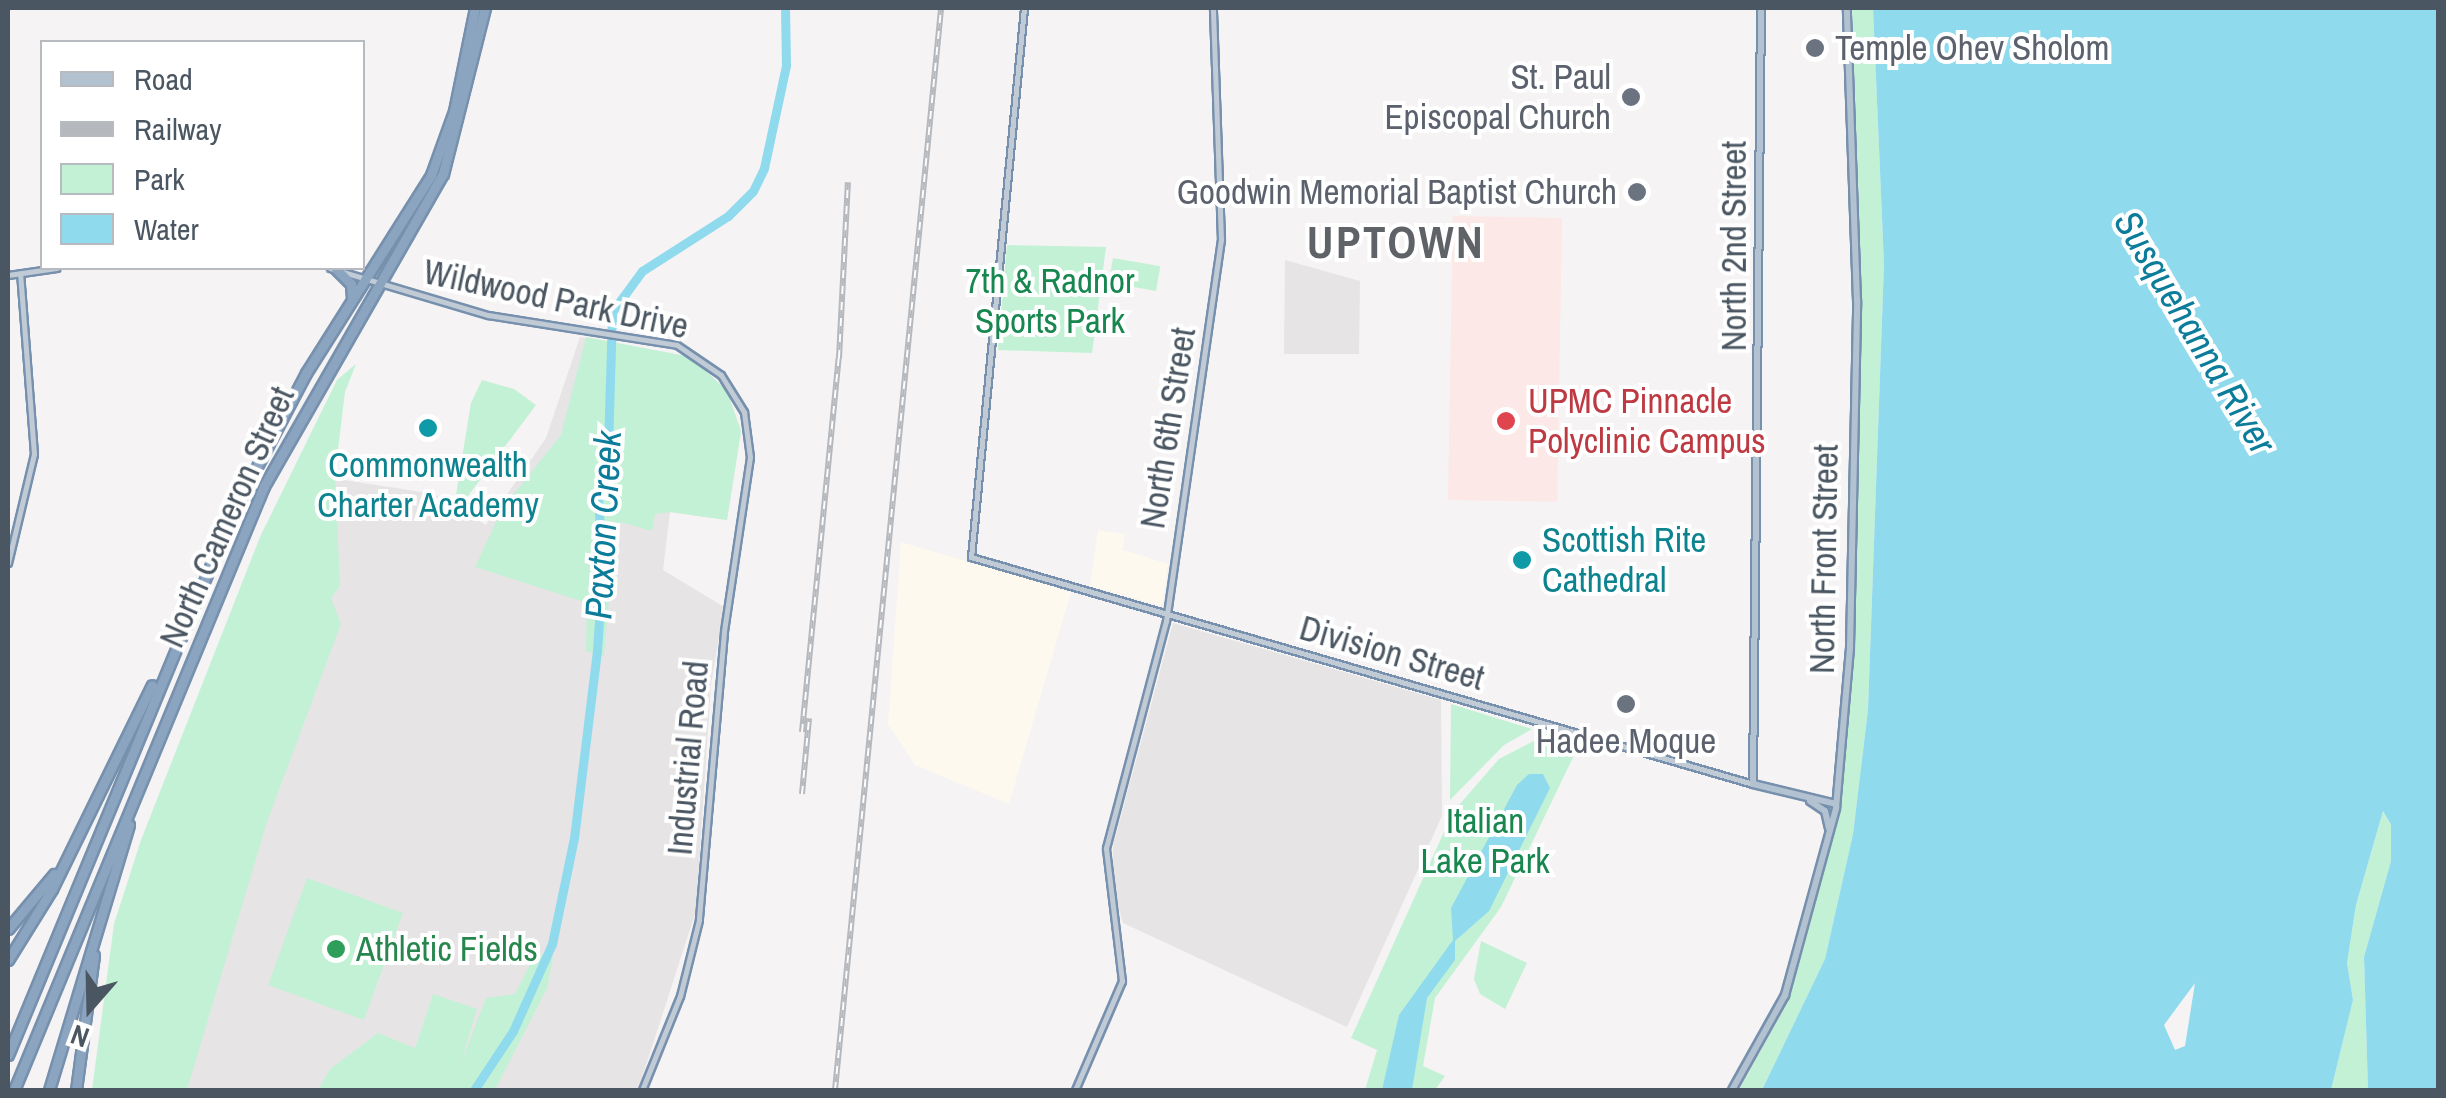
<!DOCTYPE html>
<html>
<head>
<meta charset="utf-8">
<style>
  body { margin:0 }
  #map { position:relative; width:2446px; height:1098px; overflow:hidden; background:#f5f3f3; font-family:"Archivo Narrow",sans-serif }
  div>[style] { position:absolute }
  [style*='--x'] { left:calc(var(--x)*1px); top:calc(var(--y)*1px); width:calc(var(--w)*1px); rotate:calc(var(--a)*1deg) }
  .commercial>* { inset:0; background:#fdf9ef }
  .education>* { inset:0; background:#e6e4e5 }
  .medical>* { inset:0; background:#fce8e6; transform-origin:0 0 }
  .green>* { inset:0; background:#c3f1d5; transform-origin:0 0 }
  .water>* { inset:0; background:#90daee }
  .river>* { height:9px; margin:-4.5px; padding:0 4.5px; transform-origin:4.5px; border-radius:4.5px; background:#90daee }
  .roads { filter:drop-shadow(2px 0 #7690ad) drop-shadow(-2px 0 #7690ad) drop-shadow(0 2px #7690ad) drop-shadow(0 -2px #7690ad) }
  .secondary>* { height:5px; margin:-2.5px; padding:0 2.5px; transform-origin:2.5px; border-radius:2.5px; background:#c1cbd6 }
  .primary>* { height:6px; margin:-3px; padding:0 3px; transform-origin:3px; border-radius:3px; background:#b3c2d1 }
  .highway>* { height:9px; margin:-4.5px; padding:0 4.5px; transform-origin:4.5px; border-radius:4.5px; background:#8ba5c1 }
  .rail>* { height:6px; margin-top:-3px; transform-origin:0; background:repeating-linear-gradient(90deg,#fff 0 8px,#b5b8bd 0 16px); box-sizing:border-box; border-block:2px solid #b5b8bd }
  .dots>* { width:28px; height:28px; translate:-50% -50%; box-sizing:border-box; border:5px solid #fff; border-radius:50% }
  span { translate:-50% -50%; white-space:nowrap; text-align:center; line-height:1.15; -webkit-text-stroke:8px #fff; paint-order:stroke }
  .worship-label { font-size:35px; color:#5b616d }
  .left { translate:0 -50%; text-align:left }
  .right { translate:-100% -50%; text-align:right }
  .street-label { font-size:35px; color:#4a5661 }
  .park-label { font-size:35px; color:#17864f }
  .health-label { font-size:35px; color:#be3a42 }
  .culture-label { font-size:35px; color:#0d838f }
  .leisure-label { font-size:35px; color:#27864d }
  .water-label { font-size:38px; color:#0c7c9b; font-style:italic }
  .district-label { font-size:45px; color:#5f6368; font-weight:700; letter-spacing:2.5px }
  .frame { position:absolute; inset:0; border:10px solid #4a5661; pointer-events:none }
  .legend { position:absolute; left:40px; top:40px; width:325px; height:230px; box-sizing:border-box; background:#fff; border:2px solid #b7bbc0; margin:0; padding:12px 18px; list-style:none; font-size:30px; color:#4a5661 }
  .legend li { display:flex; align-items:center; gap:20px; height:50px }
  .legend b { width:50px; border:2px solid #b7bbc0 }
  .north { position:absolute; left:40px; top:958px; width:100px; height:100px; -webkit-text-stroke:8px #fff; paint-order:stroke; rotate:200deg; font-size:28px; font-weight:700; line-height:40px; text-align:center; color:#4a5661 }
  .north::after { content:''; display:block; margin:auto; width:35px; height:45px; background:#4a5661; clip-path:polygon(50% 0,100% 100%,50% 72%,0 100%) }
</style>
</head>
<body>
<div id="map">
  <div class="commercial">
    <i style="clip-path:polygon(1098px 530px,1125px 534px,1123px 550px,1168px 564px,1162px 606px,1090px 586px)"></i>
    <i style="clip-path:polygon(901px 542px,1071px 592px,1009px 804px,915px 765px,888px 724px)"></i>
  </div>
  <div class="education">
    <i style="clip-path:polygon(1285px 260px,1360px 281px,1359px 354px,1284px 354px)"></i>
    <i style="clip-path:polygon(580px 337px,691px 357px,727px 391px,741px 431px,727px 520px,670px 512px,663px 570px,724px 607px,711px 685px,696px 911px,638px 1090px,99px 1090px,299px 473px,434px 494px,486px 525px,546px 438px)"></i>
    <i style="clip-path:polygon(1173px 623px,1441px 700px,1442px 816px,1347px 1027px,1123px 923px,1113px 886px,1113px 846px)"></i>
  </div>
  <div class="medical">
    <i style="left:1453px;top:216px;width:109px;height:284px;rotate:1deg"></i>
  </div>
  <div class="green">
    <i style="clip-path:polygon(1852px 8px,1873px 8px,1884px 264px,1868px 710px,1853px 834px,1825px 959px,1762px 1090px,1739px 1090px,1784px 1009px,1840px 801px,1854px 647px,1862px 295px)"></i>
    <i style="clip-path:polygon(1007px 245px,1106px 247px,1092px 353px,998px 350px)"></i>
    <i style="left:1113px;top:258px;width:48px;height:25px;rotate:10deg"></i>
    <i style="clip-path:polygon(586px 337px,691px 357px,727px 391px,741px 431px,727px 520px,670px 512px,655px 514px,652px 531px,621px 522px,615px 530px,604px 656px,586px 651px,587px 603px,475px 567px,502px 509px,561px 435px)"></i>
    <i style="clip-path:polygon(356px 364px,345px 392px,335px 474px,340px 586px,331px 598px,341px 624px,267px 822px,187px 1090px,92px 1090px,114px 924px,141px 840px,260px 537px,337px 380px)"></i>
    <i style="clip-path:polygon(482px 380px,514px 389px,536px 405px,465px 500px,456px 495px,471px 403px)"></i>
    <i style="clip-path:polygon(1451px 704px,1532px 729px,1504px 745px,1450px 800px)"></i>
    <i style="clip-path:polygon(1551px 732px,1579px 740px,1578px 747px,1501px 907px,1435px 998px,1423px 1066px,1445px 1076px,1435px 1090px,1365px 1090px,1377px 1050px,1351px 1038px,1453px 812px,1499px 759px)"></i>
    <i style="clip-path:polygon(2383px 811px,2391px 826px,2391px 861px,2364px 957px,2368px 1090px,2331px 1090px,2353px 1000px,2347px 963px,2356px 905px)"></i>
    <i style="left:307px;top:878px;width:102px;height:114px;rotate:20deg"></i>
    <i style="clip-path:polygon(1481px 941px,1527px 963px,1505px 1009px,1480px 994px,1474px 979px)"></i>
    <i style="clip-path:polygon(536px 953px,553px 958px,547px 988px,495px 1090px,318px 1090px,330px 1069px,378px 1033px,415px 1048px,433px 994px,477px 1009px,461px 1063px,486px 998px,515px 994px)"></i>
  </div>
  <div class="water">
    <i style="clip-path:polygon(evenodd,1873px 8px,2438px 8px,2438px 1090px,2368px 1090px,2364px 957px,2391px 861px,2391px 825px,2383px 811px,2356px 905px,2347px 963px,2353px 1000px,2331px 1090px,1762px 1090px,1825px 959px,1853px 834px,1868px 710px,1884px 264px,1873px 8px,2195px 983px,2185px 1046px,2175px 1050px,2164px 1025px,2195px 983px)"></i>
    <i style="clip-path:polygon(1529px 774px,1543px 774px,1550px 788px,1489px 911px,1455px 941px,1455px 960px,1427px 998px,1412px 1090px,1382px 1090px,1399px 1015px,1453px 940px,1451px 908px,1517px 785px)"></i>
  </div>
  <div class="river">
    <i style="--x:474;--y:1090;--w:71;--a:-56.5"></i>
    <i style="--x:513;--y:1031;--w:95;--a:-65.9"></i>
    <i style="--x:552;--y:944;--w:108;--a:-78.3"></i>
    <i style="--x:574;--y:838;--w:189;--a:-83"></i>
    <i style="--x:597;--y:650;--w:86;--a:-86"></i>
    <i style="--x:603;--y:564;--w:64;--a:-94.5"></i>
    <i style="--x:598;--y:500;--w:53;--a:-79.1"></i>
    <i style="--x:608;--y:448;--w:136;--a:-88.3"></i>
    <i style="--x:612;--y:312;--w:51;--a:-53.8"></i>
    <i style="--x:642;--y:271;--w:102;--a:-32.6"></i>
    <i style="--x:728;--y:216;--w:35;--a:-45"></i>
    <i style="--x:753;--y:191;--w:25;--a:-64"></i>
    <i style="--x:764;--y:168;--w:105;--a:-77.9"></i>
    <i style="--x:786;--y:65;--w:57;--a:-91"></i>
  </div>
  <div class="roads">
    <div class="secondary">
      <i style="--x:1024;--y:8;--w:552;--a:95.51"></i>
      <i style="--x:971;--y:557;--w:814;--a:16.19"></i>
      <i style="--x:330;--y:268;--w:165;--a:16.6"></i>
      <i style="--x:488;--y:315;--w:191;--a:9"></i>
      <i style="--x:677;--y:345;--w:53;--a:34.3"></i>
      <i style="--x:721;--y:375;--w:44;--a:58.1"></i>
      <i style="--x:744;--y:412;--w:45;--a:82.4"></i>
      <i style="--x:750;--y:457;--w:177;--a:98.5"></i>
      <i style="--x:724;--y:632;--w:289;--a:95"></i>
      <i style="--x:699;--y:920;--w:78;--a:104"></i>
      <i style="--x:680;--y:996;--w:101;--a:112"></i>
      <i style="--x:8;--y:275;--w:49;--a:-8.1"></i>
      <i style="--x:8;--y:563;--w:112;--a:-76.6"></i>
      <i style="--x:34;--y:454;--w:181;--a:-94.4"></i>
      <i style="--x:1075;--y:1090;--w:119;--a:-66.7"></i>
      <i style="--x:1122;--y:981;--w:134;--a:-96.9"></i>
      <i style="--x:1106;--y:848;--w:235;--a:-75.2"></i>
      <i style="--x:1166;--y:621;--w:385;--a:-81.8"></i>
      <i style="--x:1221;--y:240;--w:232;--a:-92"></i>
    </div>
    <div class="primary">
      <i style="--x:1761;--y:8;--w:776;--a:90.59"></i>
      <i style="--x:1753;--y:784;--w:85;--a:13.5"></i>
      <i style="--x:1810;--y:801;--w:18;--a:34"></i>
      <i style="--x:1825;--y:811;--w:18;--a:77"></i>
      <i style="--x:1732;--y:1090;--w:109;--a:-60.8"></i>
      <i style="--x:1785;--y:995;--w:194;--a:-74.7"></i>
      <i style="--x:1836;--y:808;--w:162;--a:-85"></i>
      <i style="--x:1850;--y:647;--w:346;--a:-88.8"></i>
      <i style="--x:1857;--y:301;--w:293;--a:-92"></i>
    </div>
    <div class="highway">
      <i style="--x:336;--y:269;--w:21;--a:45"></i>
      <i style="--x:351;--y:284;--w:15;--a:86"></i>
      <i style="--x:8;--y:929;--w:72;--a:-50.1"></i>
      <i style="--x:8;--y:960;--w:84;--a:-58.2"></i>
      <i style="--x:52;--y:889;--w:227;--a:-63.9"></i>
      <i style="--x:8;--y:1055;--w:586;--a:-67.51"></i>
      <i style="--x:232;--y:514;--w:159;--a:-62.3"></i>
      <i style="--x:306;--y:373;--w:234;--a:-57.7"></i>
      <i style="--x:431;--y:175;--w:68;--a:-70.2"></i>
      <i style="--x:454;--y:111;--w:105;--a:-78.5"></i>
      <i style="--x:14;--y:1090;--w:654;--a:-67.51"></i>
      <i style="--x:264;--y:486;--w:360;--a:-60.2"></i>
      <i style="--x:443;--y:174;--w:171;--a:-75.8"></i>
      <i style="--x:49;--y:1090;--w:277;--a:-73.2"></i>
      <i style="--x:76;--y:1090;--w:136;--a:-82.4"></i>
    </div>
  </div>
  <div class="rail">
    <i style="--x:802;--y:732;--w:376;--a:-84.4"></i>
    <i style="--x:839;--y:358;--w:176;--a:-87.1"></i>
    <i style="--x:802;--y:794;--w:76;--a:-84.7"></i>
    <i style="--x:835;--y:1090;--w:1087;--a:-84.4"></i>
  </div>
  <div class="dots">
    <i style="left:1815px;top:48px;background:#6b7280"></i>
    <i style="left:1631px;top:97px;background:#6b7280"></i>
    <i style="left:1637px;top:192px;background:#6b7280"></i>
    <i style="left:1506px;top:421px;background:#e0444e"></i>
    <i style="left:428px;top:428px;background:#0f9aa8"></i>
    <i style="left:1522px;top:560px;background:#0f9aa8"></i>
    <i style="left:1626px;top:704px;background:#6b7280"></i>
    <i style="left:336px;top:949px;background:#2e9e5b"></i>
  </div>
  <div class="worship-label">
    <span class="left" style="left:1835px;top:48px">Temple Ohev Sholom</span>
    <span class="right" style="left:1611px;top:97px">St. Paul<br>Episcopal Church</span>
    <span class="right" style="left:1617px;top:192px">Goodwin Memorial Baptist Church</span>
    <span style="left:1626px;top:741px">Hadee Moque</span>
  </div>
  <div class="street-label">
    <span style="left:1734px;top:246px;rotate:-90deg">North 2nd Street</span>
    <span style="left:556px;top:299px;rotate:12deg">Wildwood Park Drive</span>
    <span style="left:1168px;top:428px;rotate:-81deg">North 6th Street</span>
    <span style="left:227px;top:517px;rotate:-66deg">North Cameron Street</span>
    <span style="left:1824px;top:559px;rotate:-89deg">North Front Street</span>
    <span style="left:1392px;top:653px;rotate:16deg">Division Street</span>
    <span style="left:688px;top:758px;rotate:-85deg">Industrial Road</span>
  </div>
  <div class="park-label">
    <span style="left:1050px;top:301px">7th &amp; Radnor<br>Sports Park</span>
    <span style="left:1485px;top:841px">Italian<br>Lake Park</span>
  </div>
  <div class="health-label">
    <span class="left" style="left:1528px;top:421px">UPMC Pinnacle<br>Polyclinic Campus</span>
  </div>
  <div class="culture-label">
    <span style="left:428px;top:485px">Commonwealth<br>Charter Academy</span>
    <span class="left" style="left:1542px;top:560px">Scottish Rite<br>Cathedral</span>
  </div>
  <div class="leisure-label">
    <span class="left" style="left:356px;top:949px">Athletic Fields</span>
  </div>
  <div class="water-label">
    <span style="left:2195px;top:332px;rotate:59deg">Susquehanna River</span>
    <span style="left:603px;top:525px;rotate:-87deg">Paxton Creek</span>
  </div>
  <div class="district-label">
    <span style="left:1396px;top:242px">UPTOWN</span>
  </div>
  <div class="frame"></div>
  <ul class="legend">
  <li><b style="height:12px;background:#b3c2d1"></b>Road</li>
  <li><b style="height:12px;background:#b5b8bd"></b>Railway</li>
  <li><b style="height:28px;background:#c3f1d5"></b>Park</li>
  <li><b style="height:28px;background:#90daee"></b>Water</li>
  </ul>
  <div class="north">N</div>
</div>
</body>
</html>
